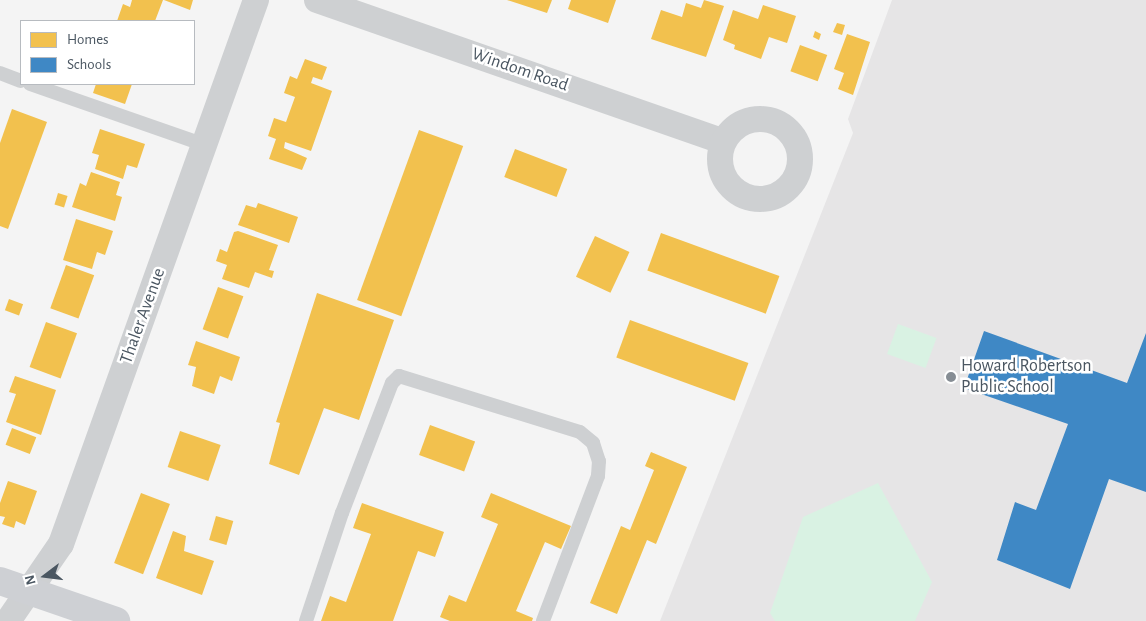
<!DOCTYPE html>
<html>
<head>
<meta charset="utf-8">
<style>
  body { margin:0 }
  #map { position:relative; width:1146px; height:621px; overflow:hidden; background:#f4f4f4; font-family:"Alegreya Sans",sans-serif }
  div>[style] { position:absolute }
  [style*='--x'] { left:calc(var(--x)*1px); top:calc(var(--y)*1px); width:calc(var(--w)*1px); rotate:calc(var(--a)*1deg) }
  .education>* { inset:0; background:#e6e5e6 }
  .green>* { inset:0; background:#d9f2e3; transform-origin:0 0 }
  .homes>* { inset:0; background:#f2c14e; transform-origin:0 0 }
  .schools>* { inset:0; background:#3f88c5 }
  .service>* { height:14px; margin:-7px; padding:0 7px; transform-origin:7px; border-radius:7px; background:#ced0d2 }
  .minor>* { height:26px; margin:-13px; padding:0 13px; transform-origin:13px; border-radius:13px; background:#ced0d2 }
  .minor>.ring { margin:-13px; padding:0; box-sizing:content-box; background:none; border:26px solid #ced0d2; border-radius:50% }
  .secondary>* { height:28px; margin:-14px; padding:0 14px; transform-origin:14px; border-radius:14px; background:#ced0d4 }
  .dots>* { width:14px; height:14px; translate:-50% -50%; box-sizing:border-box; border:2px solid #fff; border-radius:50% }
  span { translate:-50% -50%; white-space:nowrap; text-align:center; line-height:1.15; -webkit-text-stroke:5px #fff; paint-order:stroke }
  .street-label { font-size:18px; color:#4a5661 }
  .poi-label { font-size:18px; color:#4a5661 }
  .left { translate:0 -50%; text-align:left }
  .legend { position:absolute; left:20px; top:20px; width:175px; height:65px; box-sizing:border-box; background:#fff; border:1px solid #b7bbc0; margin:0; padding:6px 9px; list-style:none; font-size:15px; color:#4a5661 }
  .legend li { display:flex; align-items:center; gap:10px; height:25px }
  .legend b { width:25px; border:1px solid #b7bbc0 }
  .north { position:absolute; left:20px; top:551px; width:50px; height:50px; -webkit-text-stroke:4px #fff; paint-order:stroke; rotate:255deg; font-size:14px; font-weight:700; line-height:20px; text-align:center; color:#4a5661 }
  .north::after { content:''; display:block; margin:auto; width:18px; height:22px; background:#4a5661; clip-path:polygon(50% 0,100% 100%,50% 72%,0 100%) }
</style>
</head>
<body>
<div id="map">
  <div class="education">
    <i style="clip-path:polygon(892px 0,1146px 0,1146px 621px,660px 621px,853px 133px,848px 119px)"></i>
  </div>
  <div class="green">
    <i style="left:898px;top:324px;width:41px;height:32px;rotate:20deg"></i>
    <i style="clip-path:polygon(878px 483px,932px 582px,915px 621px,775px 621px,770px 613px,803px 517px)"></i>
  </div>
  <div class="homes">
    <i style="clip-path:polygon(132px 0,163px 0,155px 21px,117px 21px,123px 4px,130px 7px)"></i>
    <i style="clip-path:polygon(164px 0,193px 0,190px 10px)"></i>
    <i style="clip-path:polygon(507px 0,552px 0,547px 13px)"></i>
    <i style="clip-path:polygon(571px 0,616px 0,608px 23px,568px 9px)"></i>
    <i style="clip-path:polygon(704px 0,724px 6px,706px 57px,651px 39px,661px 10px,682px 17px,686px 3px,701px 8px)"></i>
    <i style="clip-path:polygon(763px 5px,796px 16px,787px 43px,769px 37px,761px 59px,734px 49px,735px 45px,723px 40px,733px 10px,758px 19px)"></i>
    <i style="clip-path:polygon(837px 23px,845px 25px,842px 35px,833px 32px)"></i>
    <i style="clip-path:polygon(815px 31px,821px 34px,819px 40px,813px 37px)"></i>
    <i style="clip-path:polygon(847px 34px,870px 42px,853px 95px,838px 89px,844px 73px,834px 69px)"></i>
    <i style="left:800px;top:45px;width:29px;height:28px;rotate:20deg"></i>
    <i style="clip-path:polygon(305px 59px,327px 67px,322px 80px,313px 77px,311px 83px,332px 91px,311px 151px,285px 142px,284px 148px,307px 158px,302px 170px,269px 159px,276px 139px,268px 136px,274px 118px,286px 122px,295px 97px,284px 93px,290px 76px,297px 79px)"></i>
    <i style="clip-path:polygon(96px 84px,132px 84px,125px 104px,93px 93px)"></i>
    <i style="clip-path:polygon(12px 109px,47px 122px,8px 229px,0 226px,0 143px)"></i>
    <i style="clip-path:polygon(100px 129px,145px 144px,137px 168px,127px 165px,123px 179px,95px 169px,99px 155px,92px 153px)"></i>
    <i style="left:419px;top:130px;width:47px;height:181px;rotate:20deg"></i>
    <i style="left:515px;top:149px;width:56px;height:30px;rotate:21deg"></i>
    <i style="clip-path:polygon(91px 172px,120px 182px,116px 195px,122px 197px,115px 221px,72px 207px,80px 183px,86px 186px)"></i>
    <i style="left:58px;top:193px;width:10px;height:12px;rotate:17deg"></i>
    <i style="clip-path:polygon(258px 203px,298px 217px,289px 243px,238px 225px,246px 205px,256px 208px)"></i>
    <i style="clip-path:polygon(76px 219px,113px 231px,105px 255px,97px 252px,92px 269px,63px 260px)"></i>
    <i style="clip-path:polygon(238px 231px,278px 245px,269px 270px,274px 271px,272px 278px,255px 272px,249px 288px,222px 279px,227px 265px,216px 261px,220px 249px,227px 252px,234px 232px)"></i>
    <i style="left:661px;top:233px;width:126px;height:40px;rotate:20deg"></i>
    <i style="left:595px;top:236px;width:38px;height:45px;rotate:25deg"></i>
    <i style="left:66px;top:265px;width:30px;height:46px;rotate:20deg"></i>
    <i style="left:218px;top:287px;width:27px;height:45px;rotate:20deg"></i>
    <i style="clip-path:polygon(317px 293px,394px 320px,359px 420px,324px 408px,299px 475px,269px 464px,280px 423px,276px 422px)"></i>
    <i style="left:9px;top:299px;width:15px;height:12px;rotate:20deg"></i>
    <i style="left:630px;top:320px;width:126px;height:40px;rotate:20deg"></i>
    <i style="left:46px;top:322px;width:33px;height:48px;rotate:20deg"></i>
    <i style="clip-path:polygon(196px 341px,240px 357px,232px 381px,220px 376px,214px 394px,192px 386px,196px 367px,188px 365px)"></i>
    <i style="clip-path:polygon(15px 376px,56px 390px,41px 435px,6px 422px,16px 394px,9px 392px)"></i>
    <i style="left:430px;top:425px;width:48px;height:32px;rotate:20deg"></i>
    <i style="left:12px;top:428px;width:26px;height:18px;rotate:21deg"></i>
    <i style="left:180px;top:431px;width:43px;height:38px;rotate:19deg"></i>
    <i style="clip-path:polygon(651px 452px,687px 467px,656px 544px,647px 540px,617px 614px,590px 603px,621px 526px,630px 530px,654px 470px,645px 466px)"></i>
    <i style="clip-path:polygon(8px 481px,37px 491px,25px 525px,16px 521px,14px 528px,2px 524px,5px 517px,0 516px,0 503px)"></i>
    <i style="left:141px;top:493px;width:31px;height:75px;rotate:21deg"></i>
    <i style="clip-path:polygon(491px 493px,571px 526px,561px 549px,545px 542px,516px 611px,533px 618px,532px 621px,450px 621px,440px 617px,449px 595px,466px 602px,498px 524px,481px 517px)"></i>
    <i style="clip-path:polygon(362px 503px,444px 532px,435px 557px,418px 551px,393px 621px,321px 621px,330px 596px,346px 602px,371px 534px,353px 528px)"></i>
    <i style="left:216px;top:516px;width:18px;height:25px;rotate:16deg"></i>
    <i style="clip-path:polygon(173px 531px,186px 536px,184px 551px,214px 561px,202px 595px,156px 578px)"></i>
  </div>
  <div class="schools">
    <i style="clip-path:polygon(984px 331px,1127px 383px,1146px 333px,1146px 492px,1109px 479px,1070px 589px,997px 560px,1015px 502px,1036px 510px,1068px 424px,964px 388px)"></i>
  </div>
  <div class="service">
    <i style="--x:0;--y:73;--w:22;--a:21"></i>
    <i style="--x:30;--y:84;--w:185;--a:19.2"></i>
    <i style="--x:306;--y:621;--w:114;--a:-71.6"></i>
    <i style="--x:342;--y:513;--w:139;--a:-69"></i>
    <i style="--x:392;--y:383;--w:10;--a:-45"></i>
    <i style="--x:399;--y:376;--w:189;--a:17.2"></i>
    <i style="--x:580;--y:432;--w:17;--a:40"></i>
    <i style="--x:593;--y:443;--w:19;--a:72"></i>
    <i style="--x:599;--y:461;--w:15;--a:94"></i>
    <i style="--x:598;--y:476;--w:155;--a:110.8"></i>
  </div>
  <div class="minor">
    <i style="--x:317;--y:0;--w:430;--a:19.2"></i>
    <i class="ring" style="left:720px;top:119px;width:54px;height:54px"></i>
    <i style="--x:8;--y:621;--w:93;--a:-55.5"></i>
    <i style="--x:61;--y:544;--w:578;--a:-70.28"></i>
  </div>
  <div class="secondary">
    <i style="--x:0;--y:581;--w:123;--a:19"></i>
  </div>
  <div class="dots">
    <i style="left:951px;top:377px;background:#868d94"></i>
  </div>
  <div class="street-label">
    <span style="left:520px;top:70px;rotate:19deg">Windom Road</span>
    <span style="left:143px;top:316px;rotate:-70deg">Thaler Avenue</span>
  </div>
  <div class="poi-label">
    <span class="left" style="left:961px;top:377px">Howard Robertson<br>Public School</span>
  </div>
  <ul class="legend">
  <li><b style="height:14px;background:#f2c14e"></b>Homes</li>
  <li><b style="height:14px;background:#3f88c5"></b>Schools</li>
  </ul>
  <div class="north">N</div>
</div>
</body>
</html>
